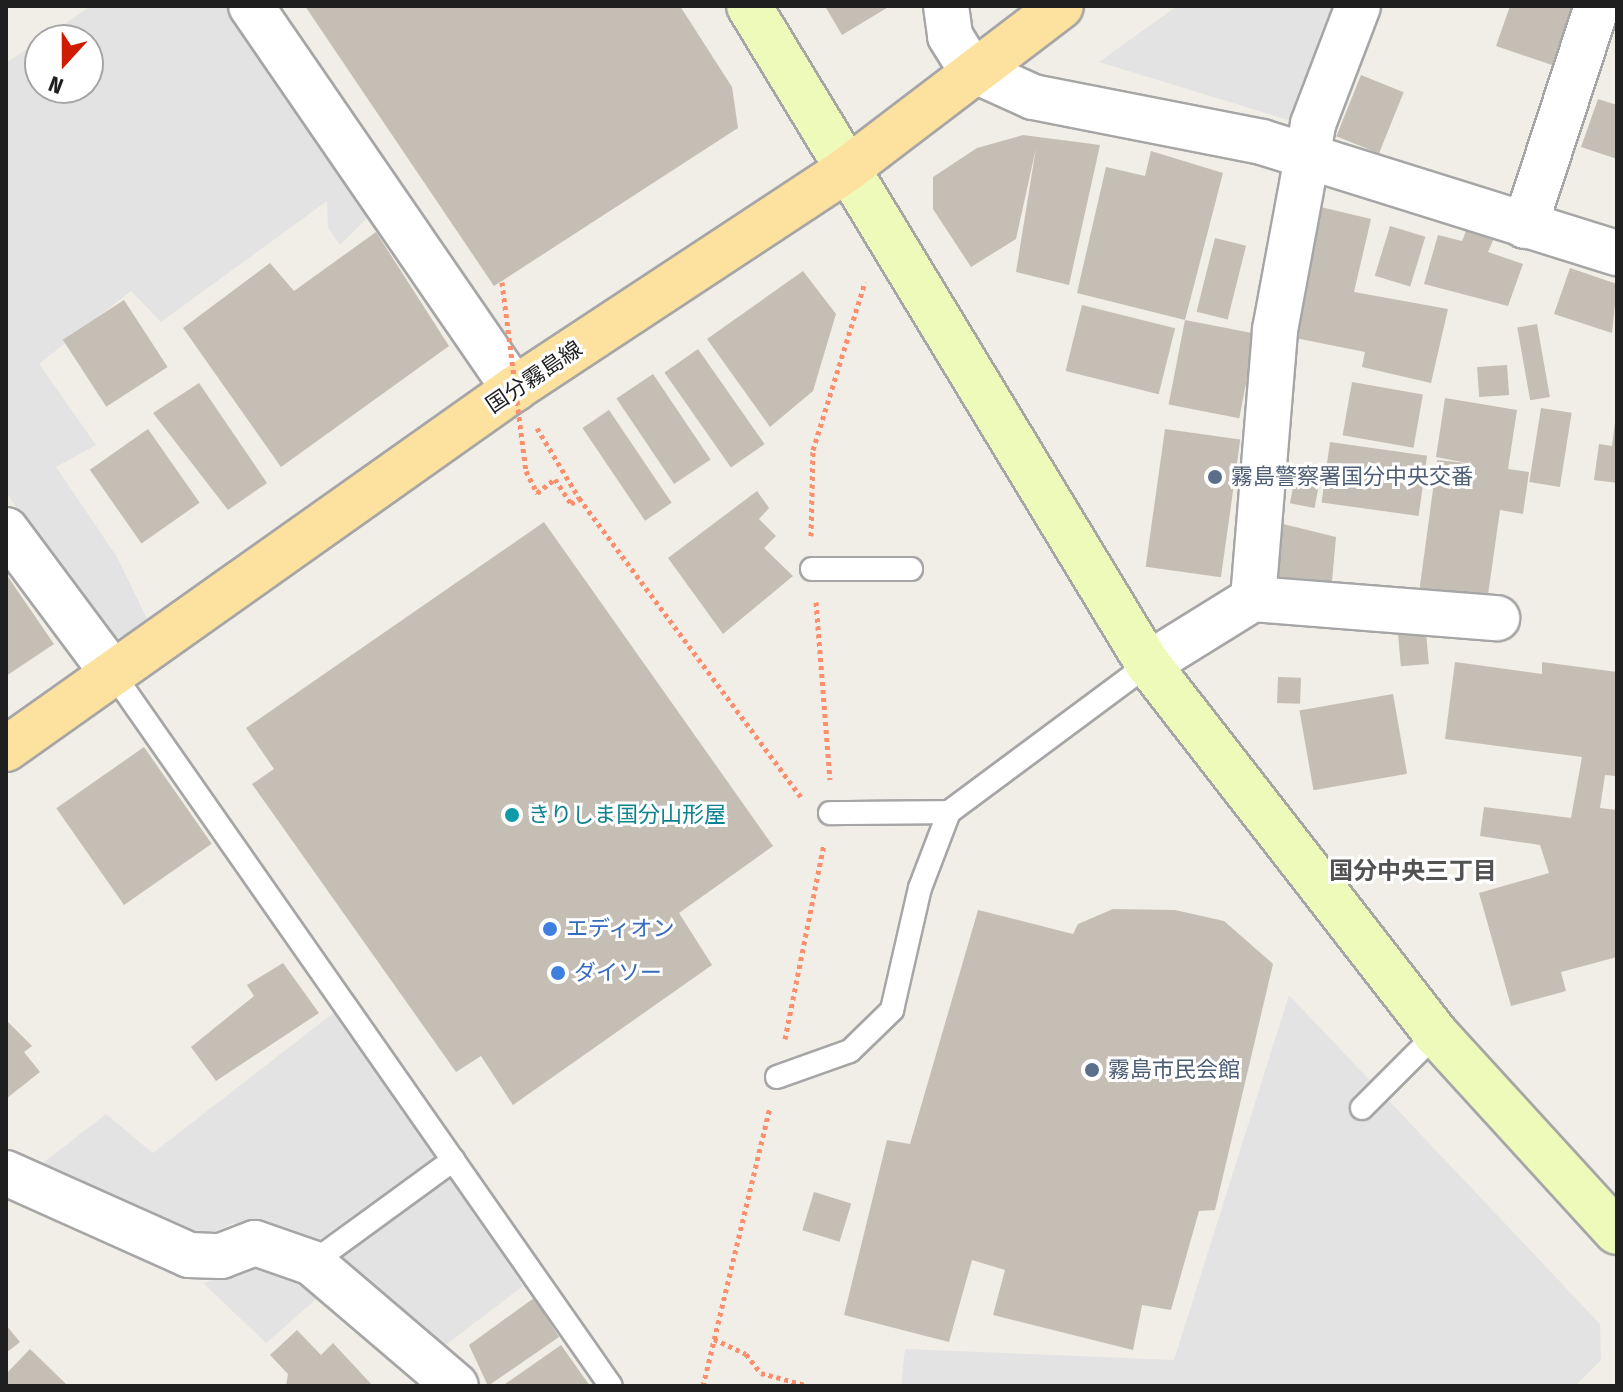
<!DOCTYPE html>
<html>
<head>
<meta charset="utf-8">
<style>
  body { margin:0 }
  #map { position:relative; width:1623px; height:1392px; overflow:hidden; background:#f0eee6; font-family:"Fira Sans Condensed","Noto Sans JP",sans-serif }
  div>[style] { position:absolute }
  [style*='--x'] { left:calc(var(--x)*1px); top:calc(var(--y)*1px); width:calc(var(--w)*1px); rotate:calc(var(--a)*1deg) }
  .parking>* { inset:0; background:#e3e3e3 }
  .building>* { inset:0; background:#c5beb5; transform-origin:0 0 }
  .path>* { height:5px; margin-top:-2.5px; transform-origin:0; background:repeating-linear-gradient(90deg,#fb8e6c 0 4px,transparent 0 8px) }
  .roads { filter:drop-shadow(2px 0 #a6a6a6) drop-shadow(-2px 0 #a6a6a6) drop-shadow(0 2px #a6a6a6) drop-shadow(0 -2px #a6a6a6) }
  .lane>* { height:22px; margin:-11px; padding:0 11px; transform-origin:11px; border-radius:11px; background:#fff }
  .street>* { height:44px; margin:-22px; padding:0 22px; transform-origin:22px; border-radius:22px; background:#fff }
  .secondary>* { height:44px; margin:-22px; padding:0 22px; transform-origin:22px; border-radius:22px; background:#eefab9 }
  .primary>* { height:44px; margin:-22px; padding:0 22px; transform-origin:22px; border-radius:22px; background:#fde19e }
  .path-bridge>* { height:5px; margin-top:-2.5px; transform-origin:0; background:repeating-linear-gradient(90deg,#fb8e6c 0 4px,transparent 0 8px) }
  .dots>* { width:22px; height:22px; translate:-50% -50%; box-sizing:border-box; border:4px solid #fff; border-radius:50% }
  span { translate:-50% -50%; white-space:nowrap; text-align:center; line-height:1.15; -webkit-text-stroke:6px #fff; paint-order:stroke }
  .street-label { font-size:22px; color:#1f1f1f }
  .service-label { font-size:22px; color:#4e5e75 }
  .left { translate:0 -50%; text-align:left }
  .culture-label { font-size:22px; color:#0d838f }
  .shop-label { font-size:22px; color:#366cbe }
  .neighbourhood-label { font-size:24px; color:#525252; font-weight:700 }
  .frame { position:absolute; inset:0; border:8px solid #1f1f1f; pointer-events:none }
  .north { position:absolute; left:24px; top:24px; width:80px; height:80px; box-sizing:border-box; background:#fff; border:2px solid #a5a5a5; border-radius:50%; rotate:201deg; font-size:22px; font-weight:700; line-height:32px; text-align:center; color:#1f1f1f }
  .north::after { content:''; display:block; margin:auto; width:28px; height:36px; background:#cf1c00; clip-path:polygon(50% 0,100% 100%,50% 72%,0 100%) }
</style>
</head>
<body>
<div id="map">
  <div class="parking">
    <i style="clip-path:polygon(91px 6px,231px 6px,370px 215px,340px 245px,328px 228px,327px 201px,161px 322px,131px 291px,39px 364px,96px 445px,56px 467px,117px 557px,150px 625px,109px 641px,6px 492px,6px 63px,40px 40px,40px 88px,88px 88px,88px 40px,41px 40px)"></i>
    <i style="clip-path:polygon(1177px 6px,1332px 6px,1288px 120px,1099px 62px)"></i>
    <i style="clip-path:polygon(1289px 995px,1600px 1324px,1601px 1360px,1575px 1386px,901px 1386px,905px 1349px,1174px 1360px)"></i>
    <i style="clip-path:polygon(345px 1004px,434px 1157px,308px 1248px,233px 1223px,203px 1239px,39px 1166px,106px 1114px,153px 1153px)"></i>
    <i style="clip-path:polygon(450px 1174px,523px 1286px,439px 1350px,336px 1259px)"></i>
    <i style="clip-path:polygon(259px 1266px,308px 1279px,323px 1293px,266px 1343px,203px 1283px)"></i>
  </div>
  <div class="building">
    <i style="clip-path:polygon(305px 6px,680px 6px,732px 87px,738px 128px,494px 286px)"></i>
    <i style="clip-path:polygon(825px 6px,890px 6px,842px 35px)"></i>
    <i style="clip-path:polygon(1510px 6px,1572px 6px,1552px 65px,1496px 46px)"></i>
    <i style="left:1361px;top:75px;width:46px;height:66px;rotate:22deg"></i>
    <i style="clip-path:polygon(1598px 99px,1617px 105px,1617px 159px,1581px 147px)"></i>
    <i style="clip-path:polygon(1023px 135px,1100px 145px,1069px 285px,1016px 272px,1036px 148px,1016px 239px,971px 267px,933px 209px,933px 177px,977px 148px)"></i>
    <i style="clip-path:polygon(1151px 151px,1223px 173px,1185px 320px,1077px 293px,1106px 167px,1145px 176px)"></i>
    <i style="clip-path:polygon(1308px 204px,1371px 219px,1354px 292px,1448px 309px,1431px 383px,1362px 367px,1365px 352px,1280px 335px)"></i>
    <i style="left:1390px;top:226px;width:37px;height:52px;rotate:17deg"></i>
    <i style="clip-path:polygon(1468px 226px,1494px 238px,1488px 252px,1523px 264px,1508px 306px,1424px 284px,1438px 235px,1462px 241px)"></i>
    <i style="clip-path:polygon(376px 232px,449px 346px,281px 467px,183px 328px,270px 263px,294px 291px)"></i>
    <i style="left:1215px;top:238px;width:32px;height:76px;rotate:14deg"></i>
    <i style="clip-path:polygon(1570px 268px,1617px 284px,1612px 333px,1554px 314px)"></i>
    <i style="clip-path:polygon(803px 271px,836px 314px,813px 391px,770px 427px,707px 339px)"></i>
    <i style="left:124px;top:300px;width:80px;height:73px;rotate:57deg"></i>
    <i style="left:1082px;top:305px;width:96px;height:68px;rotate:14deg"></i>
    <i style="left:1185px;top:320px;width:72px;height:86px;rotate:11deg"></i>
    <i style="left:1537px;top:324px;width:74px;height:20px;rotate:80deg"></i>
    <i style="left:698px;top:349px;width:116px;height:41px;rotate:55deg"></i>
    <i style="left:1507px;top:365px;width:30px;height:30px;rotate:86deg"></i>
    <i style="left:653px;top:374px;width:103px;height:44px;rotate:56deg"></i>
    <i style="left:1352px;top:382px;width:72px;height:54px;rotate:10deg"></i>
    <i style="clip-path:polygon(199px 383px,267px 483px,228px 510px,153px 413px)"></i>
    <i style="clip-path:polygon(1445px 398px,1517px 410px,1508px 469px,1529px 472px,1523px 514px,1500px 510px,1487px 602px,1419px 593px,1437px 460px,1467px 463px,1436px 457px)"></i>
    <i style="left:1541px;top:408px;width:31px;height:75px;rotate:9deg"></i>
    <i style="left:609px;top:410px;width:112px;height:32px;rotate:56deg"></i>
    <i style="clip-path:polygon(1615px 422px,1617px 483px,1594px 480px,1599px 444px,1612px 446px)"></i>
    <i style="left:148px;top:429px;width:90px;height:71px;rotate:55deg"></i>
    <i style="left:1165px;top:429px;width:76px;height:139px;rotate:8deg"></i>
    <i style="left:1330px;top:442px;width:98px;height:61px;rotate:8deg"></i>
    <i style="left:1297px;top:467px;width:25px;height:37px;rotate:11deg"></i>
    <i style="clip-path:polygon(757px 491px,769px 508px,759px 519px,776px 536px,764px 548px,793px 576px,723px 634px,668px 558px)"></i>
    <i style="clip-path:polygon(544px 522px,773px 846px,679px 913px,712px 965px,513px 1105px,481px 1056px,456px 1072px,252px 784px,274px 769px,246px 728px)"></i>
    <i style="clip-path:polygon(1279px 523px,1336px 537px,1331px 592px,1258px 592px)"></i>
    <i style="clip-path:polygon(6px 574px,54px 644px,6px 676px)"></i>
    <i style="left:1426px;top:632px;width:32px;height:28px;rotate:85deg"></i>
    <i style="clip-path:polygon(1455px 662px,1542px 674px,1542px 662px,1617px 672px,1617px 776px,1605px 775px,1600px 808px,1617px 810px,1617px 957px,1561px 972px,1566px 991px,1511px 1006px,1479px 893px,1549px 873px,1540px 845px,1480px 836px,1484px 807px,1571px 818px,1582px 757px,1445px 739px)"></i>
    <i style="left:1278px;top:677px;width:23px;height:26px;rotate:2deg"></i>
    <i style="left:1393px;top:694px;width:81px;height:95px;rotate:80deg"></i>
    <i style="left:144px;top:747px;width:118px;height:107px;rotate:55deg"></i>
    <i style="clip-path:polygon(1113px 909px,1175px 910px,1224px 921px,1273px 964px,1215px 1210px,1199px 1211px,1171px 1310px,1142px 1305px,1133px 1350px,993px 1315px,1005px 1270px,972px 1260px,949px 1342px,844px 1315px,887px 1140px,910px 1144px,978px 910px,1073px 934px,1078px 924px)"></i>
    <i style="clip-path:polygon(283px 963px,319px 1013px,216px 1081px,191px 1047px,254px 996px,247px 985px)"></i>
    <i style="clip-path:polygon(6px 1010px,7px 1021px,32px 1046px,24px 1052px,40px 1072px,7px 1098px)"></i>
    <i style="left:814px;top:1192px;width:39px;height:40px;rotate:17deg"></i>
    <i style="clip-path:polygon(534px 1298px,559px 1337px,488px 1386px,469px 1345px)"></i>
    <i style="clip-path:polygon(6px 1325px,20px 1342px,6px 1353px)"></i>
    <i style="clip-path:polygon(297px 1330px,321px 1355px,333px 1343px,373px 1386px,286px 1386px,288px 1374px,270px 1355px)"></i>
    <i style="clip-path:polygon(561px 1345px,590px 1386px,507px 1386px,505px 1384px)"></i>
    <i style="clip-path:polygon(30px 1349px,66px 1384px,64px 1386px,6px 1386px,6px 1374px)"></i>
  </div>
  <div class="path">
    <i style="--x:537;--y:428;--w:82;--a:59"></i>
    <i style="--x:579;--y:498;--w:372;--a:53.4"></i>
    <i style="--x:555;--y:479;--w:30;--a:57"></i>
    <i style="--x:571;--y:504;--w:10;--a:-37"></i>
    <i style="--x:811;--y:536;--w:86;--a:-88.7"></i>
    <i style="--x:813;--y:450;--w:176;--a:-72.8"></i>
    <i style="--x:816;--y:602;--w:178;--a:85.5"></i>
    <i style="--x:785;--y:1039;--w:199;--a:-78.7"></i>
    <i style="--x:714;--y:1339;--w:35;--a:25"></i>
    <i style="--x:746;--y:1354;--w:24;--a:52"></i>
    <i style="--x:761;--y:1373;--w:50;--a:15.2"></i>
    <i style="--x:703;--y:1386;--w:287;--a:-76.5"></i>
  </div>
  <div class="roads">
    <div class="lane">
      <i style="--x:812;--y:569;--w:99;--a:0"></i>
      <i style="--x:114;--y:675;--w:867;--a:55.05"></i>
      <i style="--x:949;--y:812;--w:248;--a:-36.6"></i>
      <i style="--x:777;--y:1077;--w:77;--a:-19.6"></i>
      <i style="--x:850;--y:1051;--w:59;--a:-44.3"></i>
      <i style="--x:892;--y:1010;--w:125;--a:-77.1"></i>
      <i style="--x:920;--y:888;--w:81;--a:-69.1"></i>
      <i style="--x:949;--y:812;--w:119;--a:179.5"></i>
      <i style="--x:1362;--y:1108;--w:105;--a:-45"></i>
      <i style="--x:312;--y:1263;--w:175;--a:-36.1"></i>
    </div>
    <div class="street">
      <i style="--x:251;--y:6;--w:465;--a:55.5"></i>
      <i style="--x:946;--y:6;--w:30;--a:82"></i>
      <i style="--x:950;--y:36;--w:39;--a:58"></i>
      <i style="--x:971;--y:69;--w:68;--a:24.3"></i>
      <i style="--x:1033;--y:97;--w:233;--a:11.1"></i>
      <i style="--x:1262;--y:142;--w:372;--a:17.4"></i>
      <i style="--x:1525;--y:226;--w:231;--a:-71.9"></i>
      <i style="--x:6;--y:530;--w:181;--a:53.3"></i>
      <i style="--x:1253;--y:599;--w:245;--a:4.5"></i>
      <i style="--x:1148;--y:664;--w:123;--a:-31.8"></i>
      <i style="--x:1253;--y:599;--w:270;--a:-85.3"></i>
      <i style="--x:1275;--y:330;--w:209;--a:-79.5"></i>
      <i style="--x:1313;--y:124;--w:126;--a:-69.1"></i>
      <i style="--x:6;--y:1173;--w:201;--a:24.1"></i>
      <i style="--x:189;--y:1255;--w:32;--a:2"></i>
      <i style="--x:221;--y:1256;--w:36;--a:-21"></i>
      <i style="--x:255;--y:1243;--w:60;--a:19.3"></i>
      <i style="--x:312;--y:1263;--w:189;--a:40.5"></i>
    </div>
    <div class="secondary">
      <i style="--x:749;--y:6;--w:770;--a:58.77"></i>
      <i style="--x:1148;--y:664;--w:469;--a:52.1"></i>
      <i style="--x:1436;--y:1034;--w:268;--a:47.6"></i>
    </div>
    <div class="primary">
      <i style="--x:6;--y:749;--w:623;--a:-35.32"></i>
      <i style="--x:514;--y:389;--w:398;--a:-33.4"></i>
      <i style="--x:846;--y:170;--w:270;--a:-37.3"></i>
    </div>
  </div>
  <div class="path-bridge">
    <i style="--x:502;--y:282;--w:191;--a:82.8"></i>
    <i style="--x:526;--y:471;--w:25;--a:63"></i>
    <i style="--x:537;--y:493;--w:23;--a:-38"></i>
  </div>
  <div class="dots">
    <i style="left:1215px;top:477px;background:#5c6f8a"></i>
    <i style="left:512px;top:815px;background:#0f9aa8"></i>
    <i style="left:550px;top:929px;background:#3f7fe0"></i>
    <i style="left:558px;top:973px;background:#3f7fe0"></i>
    <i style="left:1092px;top:1070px;background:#5c6f8a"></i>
  </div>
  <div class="street-label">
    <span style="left:534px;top:377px;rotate:-34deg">国分霧島線</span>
  </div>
  <div class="service-label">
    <span class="left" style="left:1231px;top:477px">霧島警察署国分中央交番</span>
    <span class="left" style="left:1108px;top:1070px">霧島市民会館</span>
  </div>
  <div class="culture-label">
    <span class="left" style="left:528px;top:815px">きりしま国分山形屋</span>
  </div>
  <div class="shop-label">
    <span class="left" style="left:566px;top:929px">エディオン</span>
    <span class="left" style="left:574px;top:973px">ダイソー</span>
  </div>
  <div class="neighbourhood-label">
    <span style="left:1413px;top:872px">国分中央三丁目</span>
  </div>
  <div class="frame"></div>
  <div class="north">N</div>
</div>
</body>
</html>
